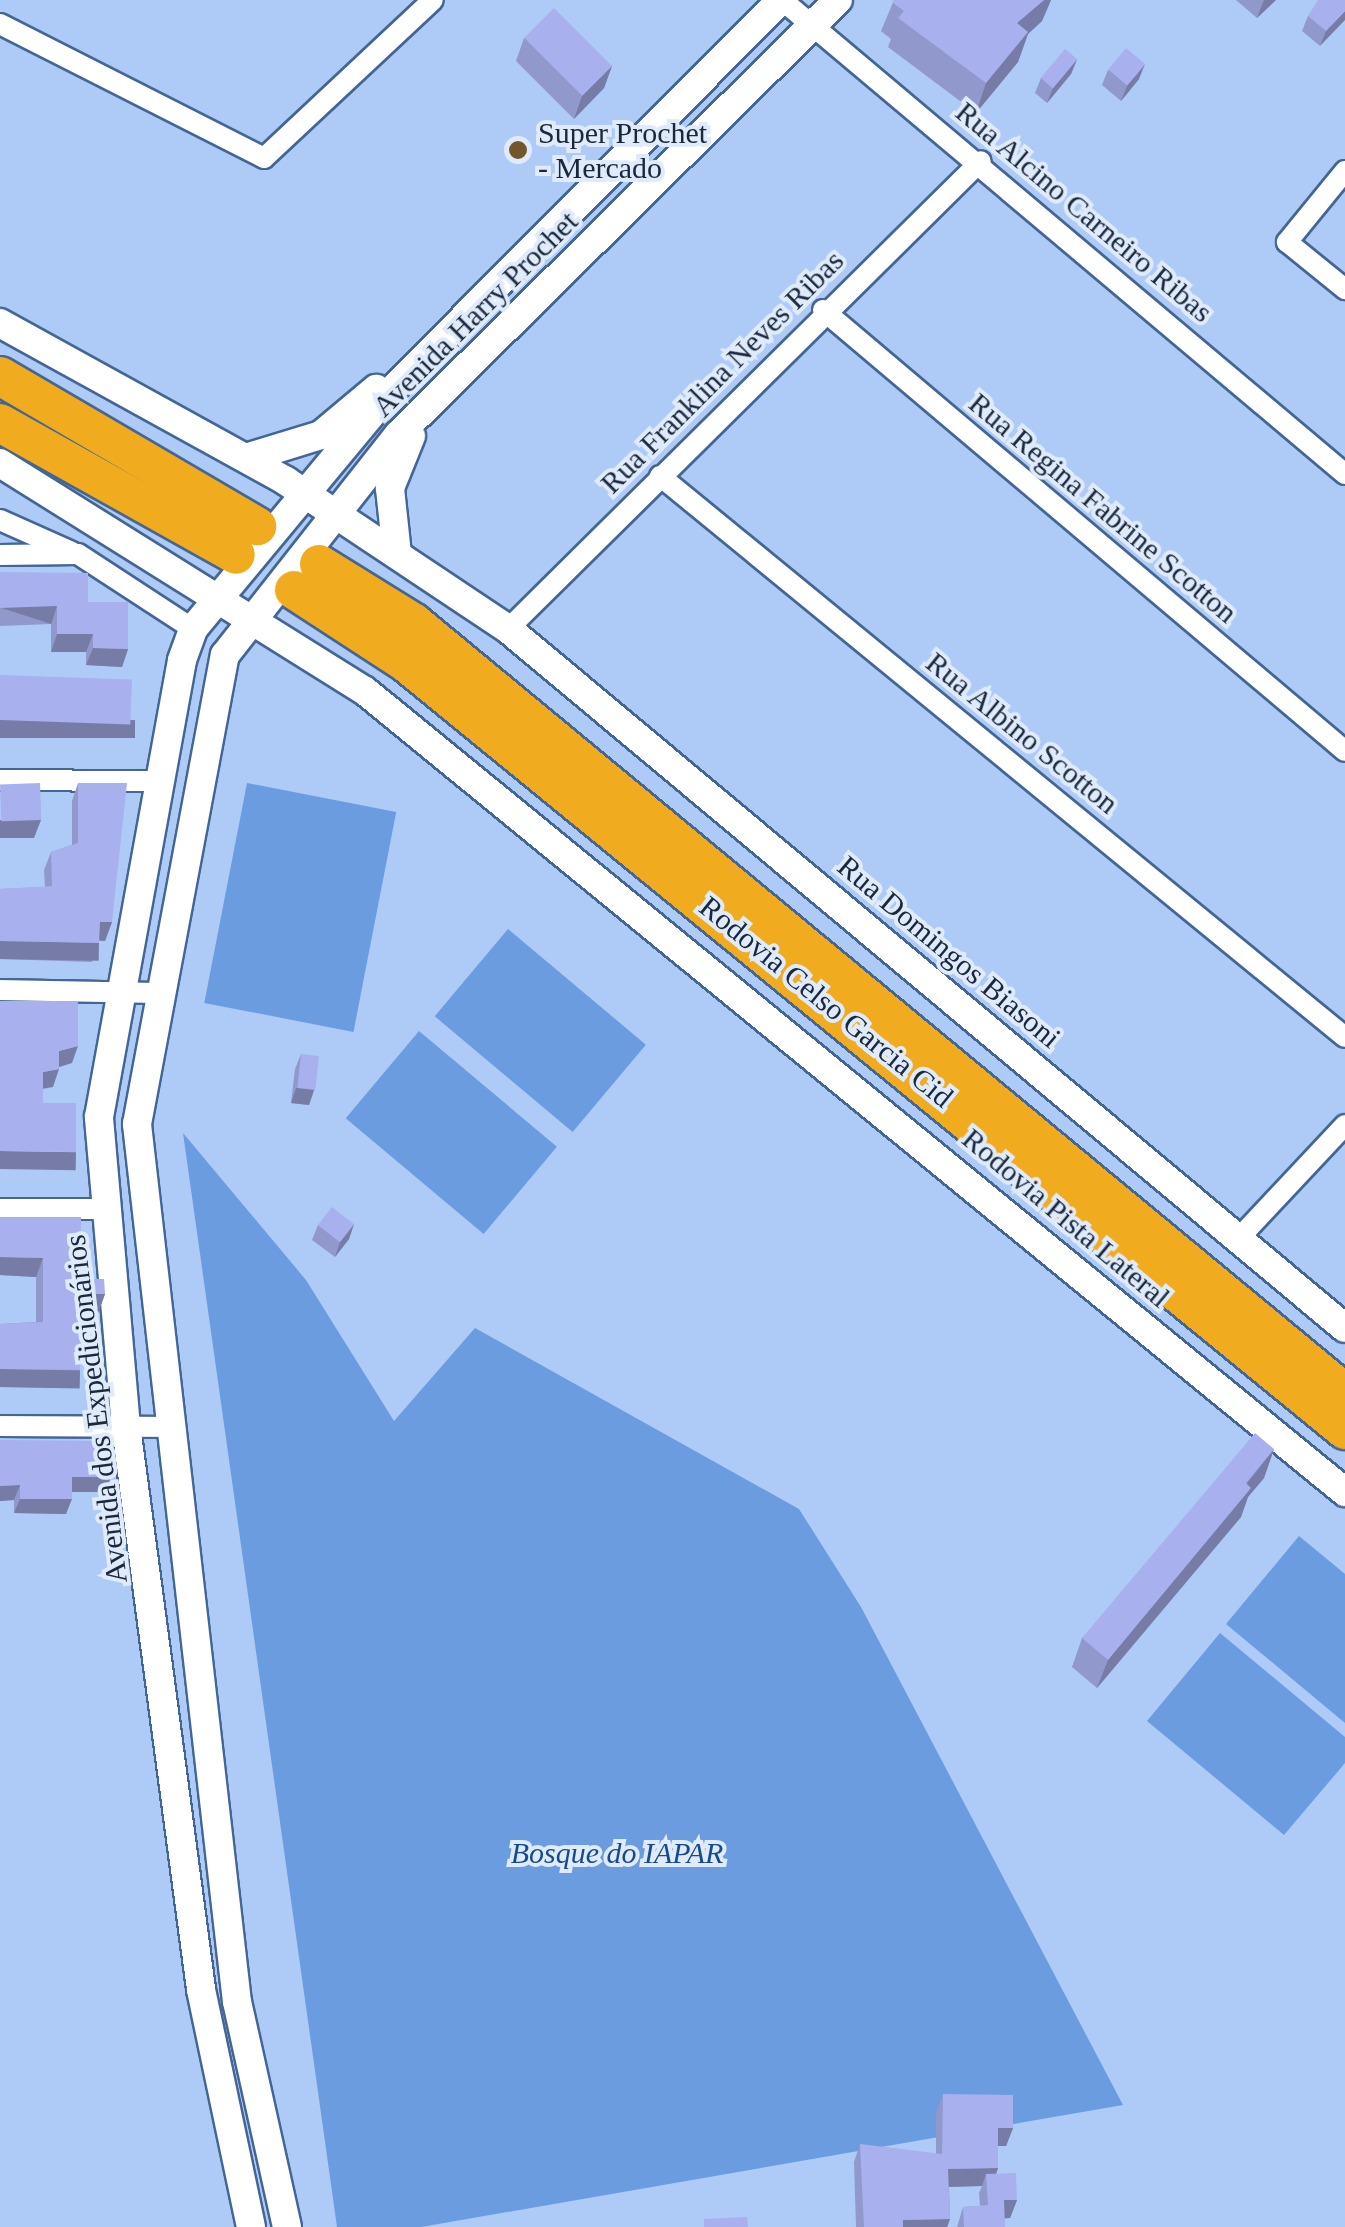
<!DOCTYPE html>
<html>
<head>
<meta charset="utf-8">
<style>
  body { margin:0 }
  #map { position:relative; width:1345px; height:2227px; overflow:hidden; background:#adcbf6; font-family:"Times New Roman",serif }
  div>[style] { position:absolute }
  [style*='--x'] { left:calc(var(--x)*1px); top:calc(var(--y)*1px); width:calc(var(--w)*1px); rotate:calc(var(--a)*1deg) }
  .green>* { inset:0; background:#6c9ce0; transform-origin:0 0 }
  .roads { filter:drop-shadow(2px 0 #446695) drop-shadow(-2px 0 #446695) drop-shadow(0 2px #446695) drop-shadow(0 -2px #446695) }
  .street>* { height:20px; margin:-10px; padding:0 10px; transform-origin:10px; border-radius:10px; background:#fff }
  .secondary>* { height:28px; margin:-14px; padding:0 14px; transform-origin:14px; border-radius:14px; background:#fff }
  .highway>* { height:38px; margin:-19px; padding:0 19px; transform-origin:19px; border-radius:19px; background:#f1ab1f }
  .wall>* { inset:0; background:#9098cc }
  .shaded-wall>* { inset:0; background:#767ca6; transform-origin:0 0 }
  .building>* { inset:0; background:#a8b1ed; transform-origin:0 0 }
  .dots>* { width:28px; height:28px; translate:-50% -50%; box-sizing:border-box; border:5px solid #dfebfb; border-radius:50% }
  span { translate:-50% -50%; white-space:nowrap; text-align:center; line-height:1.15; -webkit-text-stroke:8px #dfebfb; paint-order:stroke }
  .poi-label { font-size:30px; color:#1a283d }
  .left { translate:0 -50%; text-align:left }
  .street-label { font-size:30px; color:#1a283d }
  .park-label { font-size:30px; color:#164a91; font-style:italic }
</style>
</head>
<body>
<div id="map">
  <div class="green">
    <i style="left:247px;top:783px;width:152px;height:224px;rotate:11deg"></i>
    <i style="left:508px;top:929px;width:180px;height:114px;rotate:40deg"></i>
    <i style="left:419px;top:1031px;width:180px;height:114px;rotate:40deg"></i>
    <i style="clip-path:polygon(183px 1133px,306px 1280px,394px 1421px,475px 1328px,799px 1509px,861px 1607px,1123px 2105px,421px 2227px,337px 2227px)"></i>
    <i style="clip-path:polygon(1299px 1536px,1345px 1574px,1345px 1723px,1226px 1624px)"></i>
    <i style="clip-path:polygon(1220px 1633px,1345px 1737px,1345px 1763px,1284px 1835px,1147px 1721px)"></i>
  </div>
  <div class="roads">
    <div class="street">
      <i style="--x:782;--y:0;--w:736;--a:40.09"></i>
      <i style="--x:0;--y:24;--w:296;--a:26.9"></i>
      <i style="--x:264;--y:158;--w:231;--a:-43.1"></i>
      <i style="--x:1345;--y:171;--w:92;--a:129.2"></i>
      <i style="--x:1287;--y:242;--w:75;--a:39"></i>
      <i style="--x:823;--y:310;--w:683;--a:40.19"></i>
      <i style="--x:660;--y:476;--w:885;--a:39.32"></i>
      <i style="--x:0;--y:520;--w:79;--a:24"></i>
      <i style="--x:0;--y:555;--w:78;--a:-0.7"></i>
      <i style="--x:78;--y:554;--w:137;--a:33.1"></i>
      <i style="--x:508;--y:629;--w:665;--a:-44.7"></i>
      <i style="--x:0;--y:780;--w:158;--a:0.4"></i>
      <i style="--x:0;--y:990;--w:161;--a:1.1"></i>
      <i style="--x:0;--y:1209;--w:104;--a:0"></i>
      <i style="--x:1239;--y:1238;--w:155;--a:-46.8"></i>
      <i style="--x:0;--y:1426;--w:169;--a:0.3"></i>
    </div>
    <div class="secondary">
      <i style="--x:0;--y:323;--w:327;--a:28.9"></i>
      <i style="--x:286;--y:481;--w:267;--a:33.7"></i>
      <i style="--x:508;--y:629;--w:1090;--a:39.87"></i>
      <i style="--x:246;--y:458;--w:78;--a:-17"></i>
      <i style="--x:321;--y:435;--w:72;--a:-39.9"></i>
      <i style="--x:0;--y:463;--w:430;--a:32"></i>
      <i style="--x:365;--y:691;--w:1266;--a:39.26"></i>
      <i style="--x:397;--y:554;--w:66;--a:-96.1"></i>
      <i style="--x:390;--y:488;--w:56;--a:-68"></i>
      <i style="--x:251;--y:2227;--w:243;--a:-101.9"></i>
      <i style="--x:201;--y:1989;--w:567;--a:-97.6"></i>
      <i style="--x:126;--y:1427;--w:311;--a:-95"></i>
      <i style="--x:99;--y:1117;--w:464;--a:-79.7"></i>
      <i style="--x:182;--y:660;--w:33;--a:-70"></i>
      <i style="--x:193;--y:629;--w:305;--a:-50.3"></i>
      <i style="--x:388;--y:394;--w:556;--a:-45.07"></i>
      <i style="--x:287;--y:2227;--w:230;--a:-102.5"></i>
      <i style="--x:237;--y:2002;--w:884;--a:-96.5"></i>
      <i style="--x:137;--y:1124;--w:477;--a:-79.4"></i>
      <i style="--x:225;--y:655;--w:281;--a:-51.8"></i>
      <i style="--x:399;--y:434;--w:617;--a:-44.67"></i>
    </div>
    <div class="highway">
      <i style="--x:0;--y:376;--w:298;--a:30.3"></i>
      <i style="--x:0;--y:423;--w:270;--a:29.2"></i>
      <i style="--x:319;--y:564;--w:112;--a:31.8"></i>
      <i style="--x:414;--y:623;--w:1208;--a:39.59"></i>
      <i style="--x:294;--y:590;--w:132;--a:33"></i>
      <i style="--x:405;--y:662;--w:1214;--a:39.25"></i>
    </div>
  </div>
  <div class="wall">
    <i style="clip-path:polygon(894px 0,1051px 0,1042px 21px,1028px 34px,1018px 62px,976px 113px,888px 47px,891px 39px,881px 31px)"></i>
    <i style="clip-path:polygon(1236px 0,1276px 0,1257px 18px)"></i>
    <i style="clip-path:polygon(1345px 0,1320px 46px,1302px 31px,1308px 16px)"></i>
    <i style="clip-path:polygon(524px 38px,612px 66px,604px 88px,574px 119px,516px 61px)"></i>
    <i style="clip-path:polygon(1077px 60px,1071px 74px,1047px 103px,1035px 93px,1041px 78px)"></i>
    <i style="clip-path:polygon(1108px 70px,1139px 79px,1121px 101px,1102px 85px)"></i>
    <i style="clip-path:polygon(0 572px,88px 602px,128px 649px,122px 667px,86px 665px,86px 652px,51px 652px,51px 624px,0 626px)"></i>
    <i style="clip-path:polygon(78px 783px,112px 922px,105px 941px,99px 940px,92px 962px,0 959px,0 889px,45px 887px,44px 870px,51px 852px,72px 845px,72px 801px)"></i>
    <i style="clip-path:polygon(301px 1054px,314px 1090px,309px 1105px,291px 1103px,295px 1069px)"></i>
    <i style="clip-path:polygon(0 1217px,80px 1279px,105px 1294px,98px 1313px,81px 1313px,80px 1370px,73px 1388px,0 1387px,0 1324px,36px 1322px,36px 1277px,0 1275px)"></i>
    <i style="clip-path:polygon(354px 1224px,349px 1239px,335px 1257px,312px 1240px,318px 1225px)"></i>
    <i style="clip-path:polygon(0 1440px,111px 1477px,105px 1492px,72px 1492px,66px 1514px,14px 1513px,14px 1500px,0 1501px)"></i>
    <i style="clip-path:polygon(1274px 1449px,1264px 1478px,1248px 1497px,1241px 1517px,1097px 1688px,1072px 1667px,1082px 1638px)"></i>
    <i style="clip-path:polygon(943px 2094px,1013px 2128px,1006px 2146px,998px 2146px,998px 2168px,996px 2174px,1017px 2200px,1010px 2218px,1004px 2218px,1005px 2227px,957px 2227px,963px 2207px,980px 2206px,979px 2193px,982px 2186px,949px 2187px,950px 2219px,947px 2227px,856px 2227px,854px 2162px,860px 2144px,936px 2154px,936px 2112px)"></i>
  </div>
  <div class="shaded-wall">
    <i style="clip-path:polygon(1044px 0,1051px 0,1042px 21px,1028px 34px,1018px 62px,976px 113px,986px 83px,1017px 23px)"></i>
    <i style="clip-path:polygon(1264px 0,1276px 0,1257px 18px)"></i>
    <i style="clip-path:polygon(1345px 11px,1345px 20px,1320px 46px,1326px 31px)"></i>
    <i style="clip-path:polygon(1077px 59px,1071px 74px,1047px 103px,1053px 88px)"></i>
    <i style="clip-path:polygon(1145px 64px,1139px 79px,1121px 101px,1127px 86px)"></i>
    <i style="clip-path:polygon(612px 66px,604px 88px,574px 119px,582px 96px)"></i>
    <i style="left:57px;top:606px;width:19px;height:57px;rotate:108deg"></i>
    <i style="clip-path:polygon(57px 634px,93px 634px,86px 652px,51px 652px)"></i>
    <i style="clip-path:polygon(93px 648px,128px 649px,122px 667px,86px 665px)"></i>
    <i style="left:0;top:720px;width:135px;height:18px"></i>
    <i style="clip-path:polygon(0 820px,41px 820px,34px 838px,0 838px)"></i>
    <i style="clip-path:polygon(100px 922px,112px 922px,105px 941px,93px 940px)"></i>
    <i style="left:0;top:941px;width:99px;height:18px;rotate:1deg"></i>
    <i style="clip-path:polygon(78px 1046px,72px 1063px,53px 1069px,59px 1051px)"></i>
    <i style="clip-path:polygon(59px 1069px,53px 1087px,36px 1090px,43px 1072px)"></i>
    <i style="clip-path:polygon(296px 1088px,314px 1090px,309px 1105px,291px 1103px)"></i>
    <i style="left:0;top:1151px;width:76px;height:18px;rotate:1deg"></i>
    <i style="clip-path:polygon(354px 1224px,349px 1239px,335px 1257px,340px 1242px)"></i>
    <i style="clip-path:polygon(0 1257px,43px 1258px,36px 1277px,0 1275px)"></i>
    <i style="clip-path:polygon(81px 1294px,105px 1294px,98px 1313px,74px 1313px)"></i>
    <i style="left:0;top:1369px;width:80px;height:18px;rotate:1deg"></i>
    <i style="clip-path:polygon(1274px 1449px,1264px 1478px,1248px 1497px,1241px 1517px,1097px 1688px,1108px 1660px)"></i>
    <i style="clip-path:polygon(72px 1477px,111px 1477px,105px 1492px,67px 1492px)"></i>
    <i style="clip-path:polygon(20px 1485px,14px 1500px,0 1501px,0 1486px)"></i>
    <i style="clip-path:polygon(20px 1499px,72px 1499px,66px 1514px,14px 1513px)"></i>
    <i style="clip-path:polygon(998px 2128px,1013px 2128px,1006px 2146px,991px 2146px)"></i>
    <i style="clip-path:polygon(998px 2168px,992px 2186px,986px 2174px,982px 2186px,942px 2187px,948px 2169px)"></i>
    <i style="clip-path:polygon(1004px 2200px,1017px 2200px,1010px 2218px,997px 2219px)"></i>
    <i style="clip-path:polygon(950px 2219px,947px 2227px,900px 2227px,903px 2220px)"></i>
  </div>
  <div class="building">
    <i style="clip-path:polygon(894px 0,1044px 0,1017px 23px,1028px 32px,986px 83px,898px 18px,904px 11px,892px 2px)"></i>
    <i style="clip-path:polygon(1318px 0,1345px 0,1345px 11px,1326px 31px,1308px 16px)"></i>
    <i style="left:554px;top:8px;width:82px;height:42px;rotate:45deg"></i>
    <i style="left:1126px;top:48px;width:25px;height:28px;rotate:40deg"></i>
    <i style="left:1065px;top:49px;width:16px;height:38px;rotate:40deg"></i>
    <i style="clip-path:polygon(0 572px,88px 573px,88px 602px,128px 602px,128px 649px,93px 648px,93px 634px,57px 634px,57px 606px,0 608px)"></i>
    <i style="left:0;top:675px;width:132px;height:45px;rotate:2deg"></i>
    <i style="left:40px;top:783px;width:37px;height:40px;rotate:88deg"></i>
    <i style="clip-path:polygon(78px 783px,127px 783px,112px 922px,100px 922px,99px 943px,0 941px,0 889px,52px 886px,51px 852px,78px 843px)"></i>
    <i style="clip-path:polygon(0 1001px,78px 1001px,78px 1046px,59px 1051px,59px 1069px,43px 1072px,43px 1103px,76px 1103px,76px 1152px,0 1151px)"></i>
    <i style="left:301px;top:1054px;width:18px;height:34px;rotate:6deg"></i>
    <i style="left:332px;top:1207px;width:28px;height:23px;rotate:38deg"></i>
    <i style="clip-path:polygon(0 1217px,81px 1217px,80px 1279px,104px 1279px,105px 1294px,81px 1294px,80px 1370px,0 1369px,0 1324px,43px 1322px,43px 1258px,0 1257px)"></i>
    <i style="clip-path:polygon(1255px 1433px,1274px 1449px,1246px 1483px,1251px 1488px,1108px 1660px,1082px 1638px)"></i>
    <i style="clip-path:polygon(0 1440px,111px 1441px,111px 1477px,72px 1477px,72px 1499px,20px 1499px,20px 1485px,0 1486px)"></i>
    <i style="clip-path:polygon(943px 2094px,1013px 2095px,1013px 2128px,998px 2128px,998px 2168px,948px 2169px,950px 2219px,903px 2220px,903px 2227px,864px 2227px,860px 2144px,942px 2154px)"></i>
    <i style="clip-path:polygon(1016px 2173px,1017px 2200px,1004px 2200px,1005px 2227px,964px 2227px,963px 2207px,988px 2205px,986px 2174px)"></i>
    <i style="clip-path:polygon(747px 2217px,748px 2227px,704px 2227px,704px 2219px)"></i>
  </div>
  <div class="dots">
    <i style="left:518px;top:150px;background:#73572a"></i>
  </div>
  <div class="poi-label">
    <span class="left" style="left:538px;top:150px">Super Prochet<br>- Mercado</span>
  </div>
  <div class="street-label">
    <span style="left:1084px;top:212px;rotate:40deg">Rua Alcino Carneiro Ribas</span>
    <span style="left:475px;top:314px;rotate:-45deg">Avenida Harry Prochet</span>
    <span style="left:722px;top:372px;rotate:-45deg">Rua Franklina Neves Ribas</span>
    <span style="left:1103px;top:508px;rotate:40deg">Rua Regina Fabrine Scotton</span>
    <span style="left:1022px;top:733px;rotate:39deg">Rua Albino Scotton</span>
    <span style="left:949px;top:952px;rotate:40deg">Rua Domingos Biasoni</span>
    <span style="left:826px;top:1002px;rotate:39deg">Rodovia Celso Garcia Cid</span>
    <span style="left:1066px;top:1218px;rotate:40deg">Rodovia Pista Lateral</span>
    <span style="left:96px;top:1409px;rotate:-97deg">Avenida dos Expedicionários</span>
  </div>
  <div class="park-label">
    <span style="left:617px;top:1853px">Bosque do IAPAR</span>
  </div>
</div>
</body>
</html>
